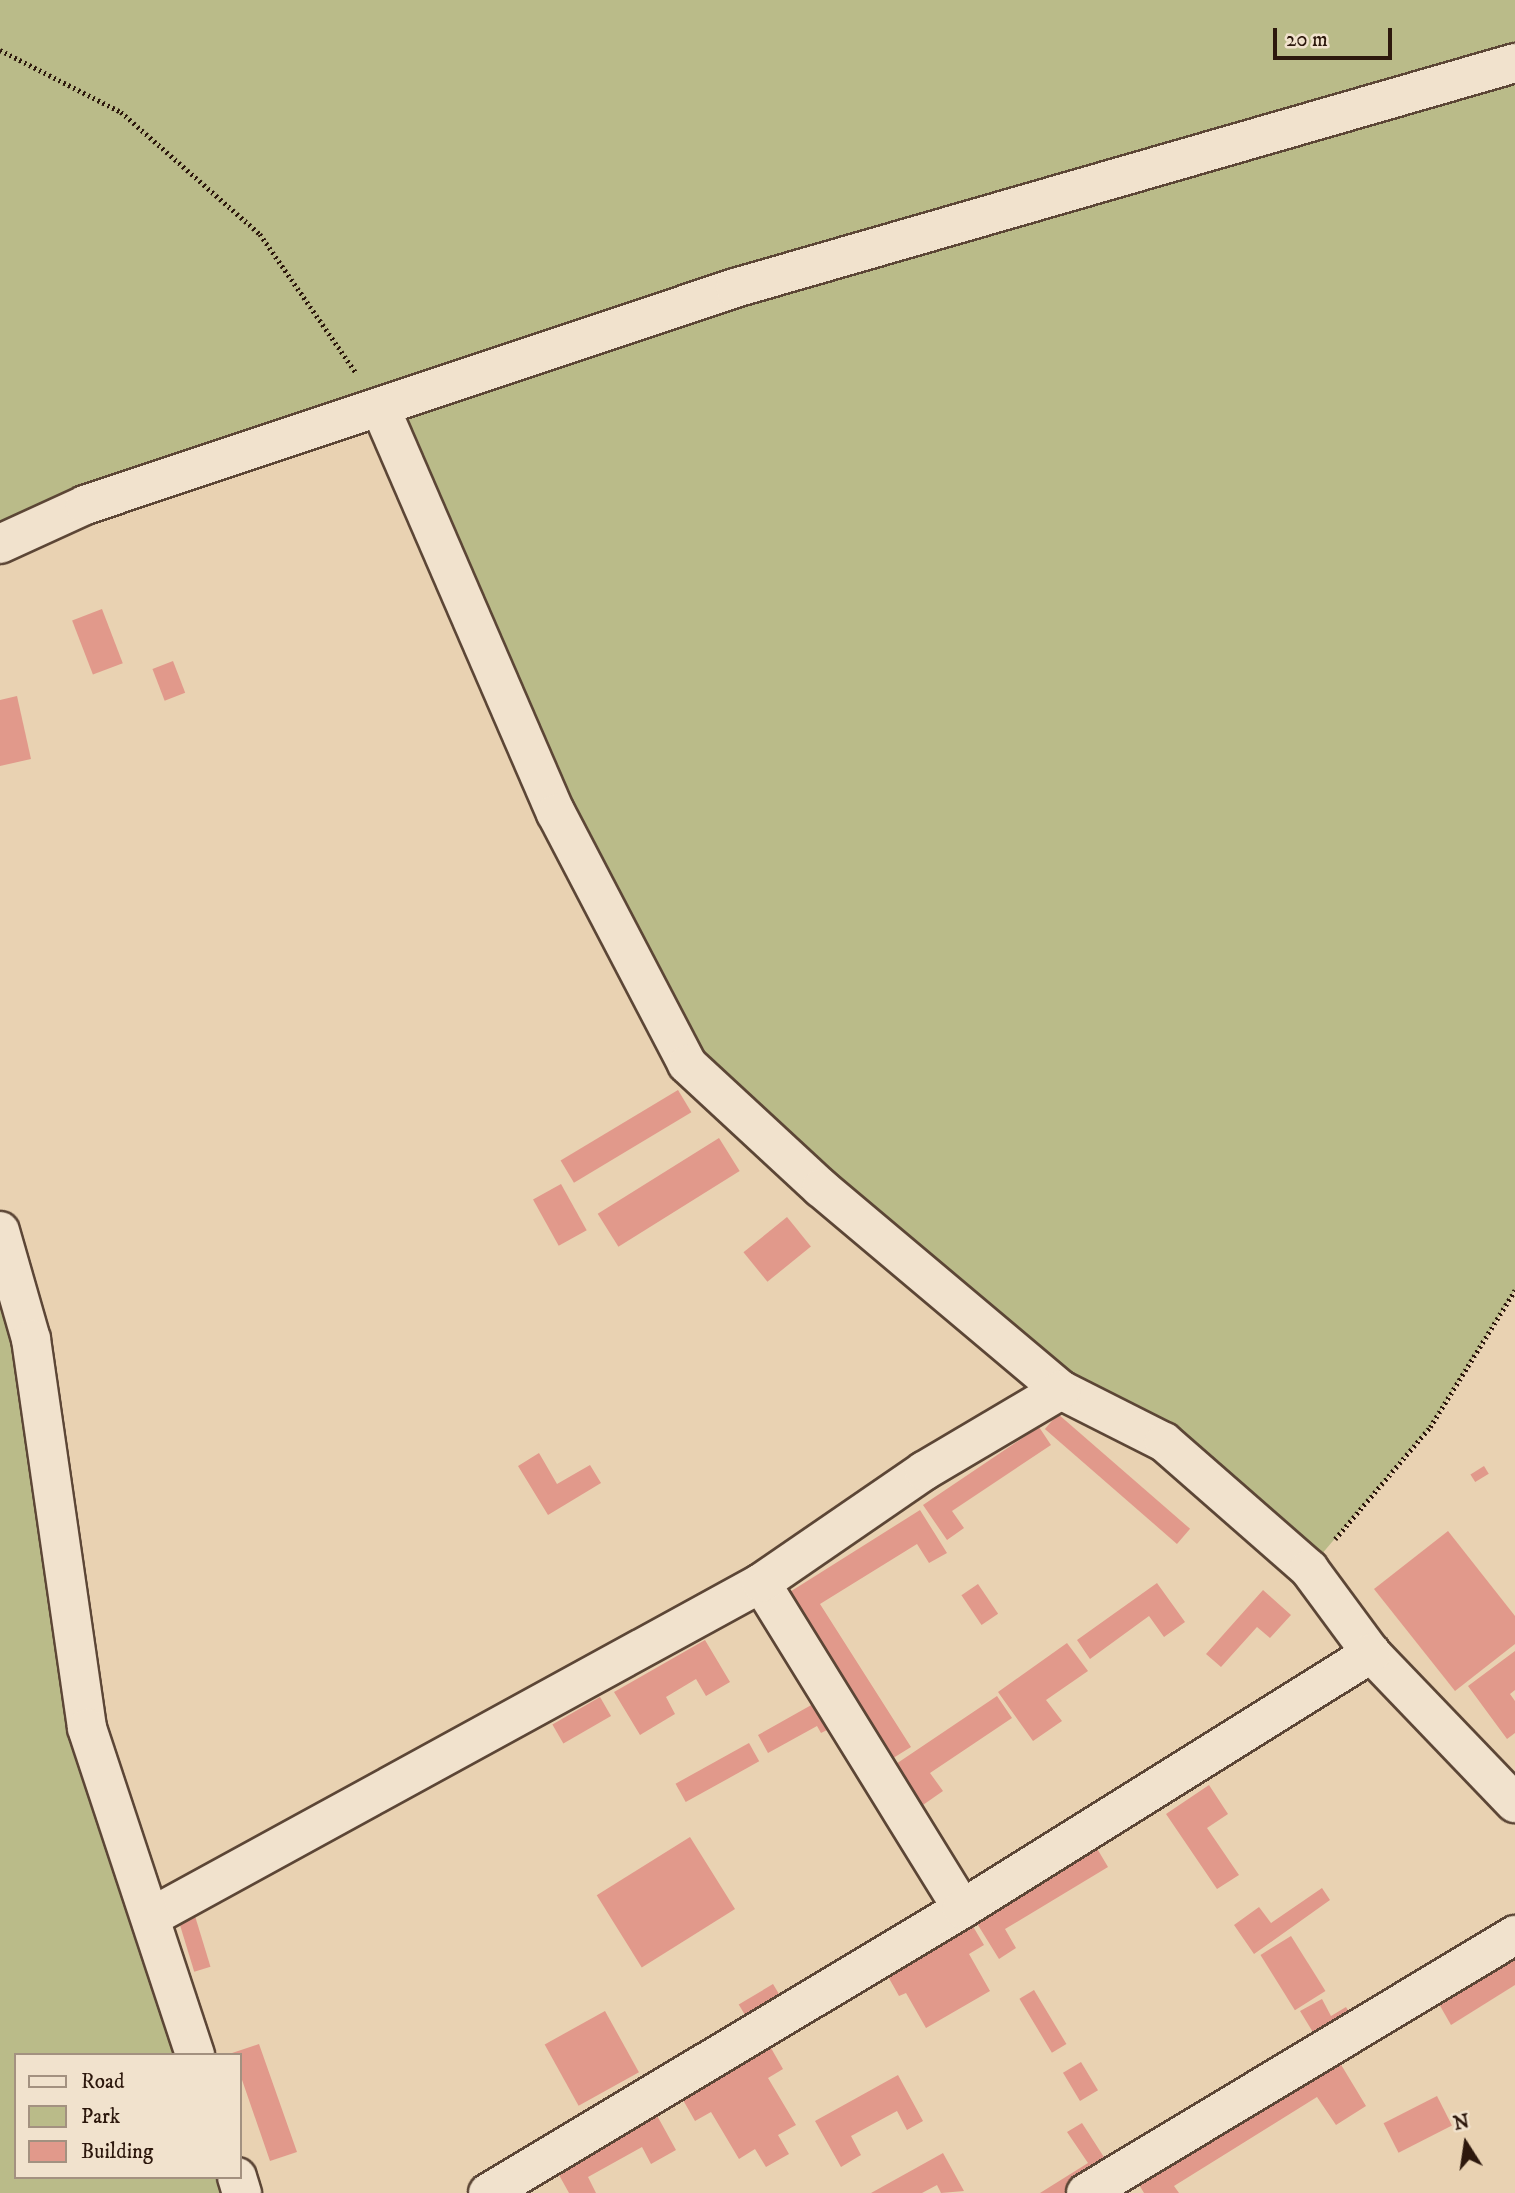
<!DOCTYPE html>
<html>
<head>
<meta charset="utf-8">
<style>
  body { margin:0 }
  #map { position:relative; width:1515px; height:2193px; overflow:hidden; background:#e9d2b2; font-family:"IM FELL DW Pica",serif }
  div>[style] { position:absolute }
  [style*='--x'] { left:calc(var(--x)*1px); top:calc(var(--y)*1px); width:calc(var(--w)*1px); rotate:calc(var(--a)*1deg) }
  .green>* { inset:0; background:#babb89 }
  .building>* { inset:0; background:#e1998b; transform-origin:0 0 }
  .path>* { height:4.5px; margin-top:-2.25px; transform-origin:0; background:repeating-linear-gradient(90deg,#2d180d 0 2px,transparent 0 5.5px) }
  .roads { filter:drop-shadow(2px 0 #5c4636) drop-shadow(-2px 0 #5c4636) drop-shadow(0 2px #5c4636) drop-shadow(0 -2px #5c4636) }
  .minor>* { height:38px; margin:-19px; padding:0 19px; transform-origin:19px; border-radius:19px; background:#f1e2cd }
  .tertiary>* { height:38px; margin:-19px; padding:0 19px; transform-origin:19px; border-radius:19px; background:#f1e2cd }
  span { translate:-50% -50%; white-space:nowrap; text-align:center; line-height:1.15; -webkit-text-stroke:5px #f1e2cd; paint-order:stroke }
  .legend { position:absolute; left:14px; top:2053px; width:228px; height:126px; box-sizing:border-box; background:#f1e2cd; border:2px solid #a39180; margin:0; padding:9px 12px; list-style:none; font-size:21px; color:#2d180d }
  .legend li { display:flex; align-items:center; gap:14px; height:35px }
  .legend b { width:35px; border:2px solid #a39180 }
  .north { position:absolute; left:1431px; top:2109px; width:70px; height:70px; -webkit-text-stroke:5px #f1e2cd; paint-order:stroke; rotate:348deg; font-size:19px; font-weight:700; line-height:28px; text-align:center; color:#2d180d }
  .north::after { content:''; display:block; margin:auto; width:24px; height:32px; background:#2d180d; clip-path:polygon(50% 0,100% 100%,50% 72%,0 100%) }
  .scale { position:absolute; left:1273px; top:28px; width:119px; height:32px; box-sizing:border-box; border:4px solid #2d180d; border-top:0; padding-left:9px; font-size:21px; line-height:24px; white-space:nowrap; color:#2d180d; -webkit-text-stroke:5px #f1e2cd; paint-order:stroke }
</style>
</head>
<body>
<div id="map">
  <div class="green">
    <i style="clip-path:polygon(0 0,1515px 0,1515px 1290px,1430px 1427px,1309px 1569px,1061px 1389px,687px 1064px,380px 407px,0 544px)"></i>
    <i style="clip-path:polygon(0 1231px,63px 1578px,195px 2055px,16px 2055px,16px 2177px,237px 2177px,242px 2193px,0 2193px)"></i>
  </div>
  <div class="building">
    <i style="left:102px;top:609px;width:58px;height:32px;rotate:69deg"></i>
    <i style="left:173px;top:661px;width:34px;height:22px;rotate:69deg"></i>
    <i style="clip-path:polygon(17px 696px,31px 759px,0 766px,0 700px)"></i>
    <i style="left:678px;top:1090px;width:26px;height:137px;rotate:59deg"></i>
    <i style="left:719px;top:1138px;width:39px;height:143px;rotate:58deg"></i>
    <i style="left:561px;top:1184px;width:53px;height:32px;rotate:61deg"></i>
    <i style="left:787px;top:1217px;width:38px;height:56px;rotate:51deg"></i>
    <i style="left:1058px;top:1414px;width:175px;height:20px;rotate:41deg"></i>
    <i style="clip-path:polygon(1039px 1427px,1051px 1445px,952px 1511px,964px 1528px,947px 1540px,923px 1505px)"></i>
    <i style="clip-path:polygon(539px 1453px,557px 1484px,590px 1465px,601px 1483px,548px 1515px,518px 1466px)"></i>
    <i style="left:1484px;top:1466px;width:9px;height:16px;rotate:58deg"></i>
    <i style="clip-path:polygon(920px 1510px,947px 1553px,929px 1563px,917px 1544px,820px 1604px,911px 1747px,890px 1760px,785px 1595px)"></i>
    <i style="clip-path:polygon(1448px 1531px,1515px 1616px,1515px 1644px,1455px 1691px,1374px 1589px)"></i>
    <i style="clip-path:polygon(1157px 1583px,1185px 1622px,1164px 1637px,1149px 1616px,1090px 1659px,1077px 1640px)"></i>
    <i style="left:978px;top:1584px;width:36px;height:20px;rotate:56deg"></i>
    <i style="clip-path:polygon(1263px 1590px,1291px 1615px,1270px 1638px,1257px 1627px,1221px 1667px,1206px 1654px)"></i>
    <i style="clip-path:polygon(705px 1640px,730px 1682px,706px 1696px,696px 1679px,666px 1697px,675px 1714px,640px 1735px,614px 1692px)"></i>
    <i style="clip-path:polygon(1067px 1643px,1088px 1671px,1046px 1700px,1062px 1721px,1033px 1741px,998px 1692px)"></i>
    <i style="clip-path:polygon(1515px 1651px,1515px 1690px,1510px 1694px,1515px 1701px,1515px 1733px,1507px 1739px,1468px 1686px)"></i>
    <i style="clip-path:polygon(997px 1696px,1012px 1718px,930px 1773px,943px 1791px,920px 1807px,893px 1766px)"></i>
    <i style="left:600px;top:1697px;width:22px;height:55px;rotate:60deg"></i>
    <i style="clip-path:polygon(822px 1699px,837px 1725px,821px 1733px,817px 1726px,768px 1753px,758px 1735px)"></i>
    <i style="left:749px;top:1743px;width:21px;height:84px;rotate:61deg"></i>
    <i style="clip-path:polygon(1209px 1785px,1228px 1814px,1207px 1828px,1239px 1875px,1217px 1889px,1166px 1814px)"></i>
    <i style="left:690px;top:1837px;width:85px;height:110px;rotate:58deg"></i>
    <i style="clip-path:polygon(1095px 1845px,1108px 1867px,1005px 1929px,1016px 1948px,999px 1959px,973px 1917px)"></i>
    <i style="clip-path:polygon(1322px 1888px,1330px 1900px,1254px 1954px,1234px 1925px,1259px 1907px,1271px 1923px)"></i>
    <i style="left:195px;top:1916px;width:53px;height:17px;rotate:73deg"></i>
    <i style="clip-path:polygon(971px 1923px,984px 1945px,969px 1954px,990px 1991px,926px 2028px,906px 1993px,899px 1996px,886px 1973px)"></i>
    <i style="left:1291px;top:1936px;width:65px;height:36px;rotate:58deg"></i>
    <i style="clip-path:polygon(1515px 1957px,1515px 1985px,1451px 2025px,1439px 2004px)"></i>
    <i style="left:773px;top:1984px;width:21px;height:40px;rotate:59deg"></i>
    <i style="left:1034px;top:1990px;width:63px;height:17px;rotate:59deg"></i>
    <i style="clip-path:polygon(1322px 1999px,1331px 2016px,1346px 2007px,1357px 2026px,1322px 2047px,1300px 2011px)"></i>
    <i style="left:605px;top:2011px;width:70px;height:69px;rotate:61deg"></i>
    <i style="clip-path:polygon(767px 2041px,783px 2069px,768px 2078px,796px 2125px,778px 2135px,789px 2154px,766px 2167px,755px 2149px,739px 2159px,711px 2112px,695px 2121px,679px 2093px)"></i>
    <i style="clip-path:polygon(259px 2044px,297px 2152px,270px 2161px,240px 2074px,240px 2055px,232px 2053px)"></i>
    <i style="clip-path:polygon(1337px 2058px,1366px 2106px,1336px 2125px,1317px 2097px,1174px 2186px,1179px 2193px,1144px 2193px,1138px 2183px)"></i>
    <i style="left:1081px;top:2062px;width:33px;height:21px;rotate:59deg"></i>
    <i style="clip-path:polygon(898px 2075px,923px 2121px,907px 2130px,897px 2111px,851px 2136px,861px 2155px,841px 2167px,815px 2121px)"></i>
    <i style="left:1437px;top:2096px;width:33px;height:60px;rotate:63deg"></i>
    <i style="clip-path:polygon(654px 2110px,676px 2150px,651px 2164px,642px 2147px,588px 2177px,596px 2193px,569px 2193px,554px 2166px)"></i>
    <i style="clip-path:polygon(1082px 2123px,1111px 2168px,1072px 2193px,1040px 2193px,1088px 2163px,1067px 2132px)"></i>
    <i style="clip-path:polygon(943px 2153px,964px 2191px,941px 2193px,937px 2185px,922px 2193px,871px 2193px)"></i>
  </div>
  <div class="path">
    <i style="--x:0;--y:50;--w:136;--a:27.1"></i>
    <i style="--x:121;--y:112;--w:185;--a:41.3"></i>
    <i style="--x:260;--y:234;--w:170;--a:55.3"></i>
    <i style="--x:1335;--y:1539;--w:147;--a:-49.7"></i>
    <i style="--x:1430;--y:1427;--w:161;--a:-58.2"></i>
  </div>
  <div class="roads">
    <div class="minor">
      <i style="--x:380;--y:407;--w:443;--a:66.6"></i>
      <i style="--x:556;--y:813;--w:283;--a:62.4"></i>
      <i style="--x:687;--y:1064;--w:183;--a:42.8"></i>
      <i style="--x:821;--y:1188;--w:314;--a:40.1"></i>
      <i style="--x:1061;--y:1390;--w:115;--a:26.8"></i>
      <i style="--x:1164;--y:1442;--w:193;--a:41.2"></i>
      <i style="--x:1309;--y:1569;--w:104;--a:53.6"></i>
      <i style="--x:1371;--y:1653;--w:208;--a:46.2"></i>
      <i style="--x:761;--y:1583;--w:383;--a:58.3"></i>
      <i style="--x:151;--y:1917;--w:695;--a:-28.7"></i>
      <i style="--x:761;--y:1583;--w:198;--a:-34.5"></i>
      <i style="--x:924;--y:1471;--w:159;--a:-30.6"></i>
      <i style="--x:488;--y:2193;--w:553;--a:-30.93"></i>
      <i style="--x:962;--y:1909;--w:483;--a:-32"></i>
      <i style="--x:1086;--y:2193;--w:501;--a:-31.02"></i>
    </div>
    <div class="tertiary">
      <i style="--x:0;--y:544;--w:94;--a:-24.6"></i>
      <i style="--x:85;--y:505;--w:685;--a:-18.46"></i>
      <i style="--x:735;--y:288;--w:812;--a:-16.09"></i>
      <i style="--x:0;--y:1231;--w:112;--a:74"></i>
      <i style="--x:31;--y:1339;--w:393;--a:81.8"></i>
      <i style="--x:87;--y:1728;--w:344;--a:71.7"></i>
      <i style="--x:237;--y:2177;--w:17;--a:73"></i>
    </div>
  </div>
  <ul class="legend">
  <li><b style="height:9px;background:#f1e2cd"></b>Road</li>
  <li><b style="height:19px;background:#babb89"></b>Park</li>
  <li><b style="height:19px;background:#e1998b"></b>Building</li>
  </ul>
  <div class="north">N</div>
  <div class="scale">20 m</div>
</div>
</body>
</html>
